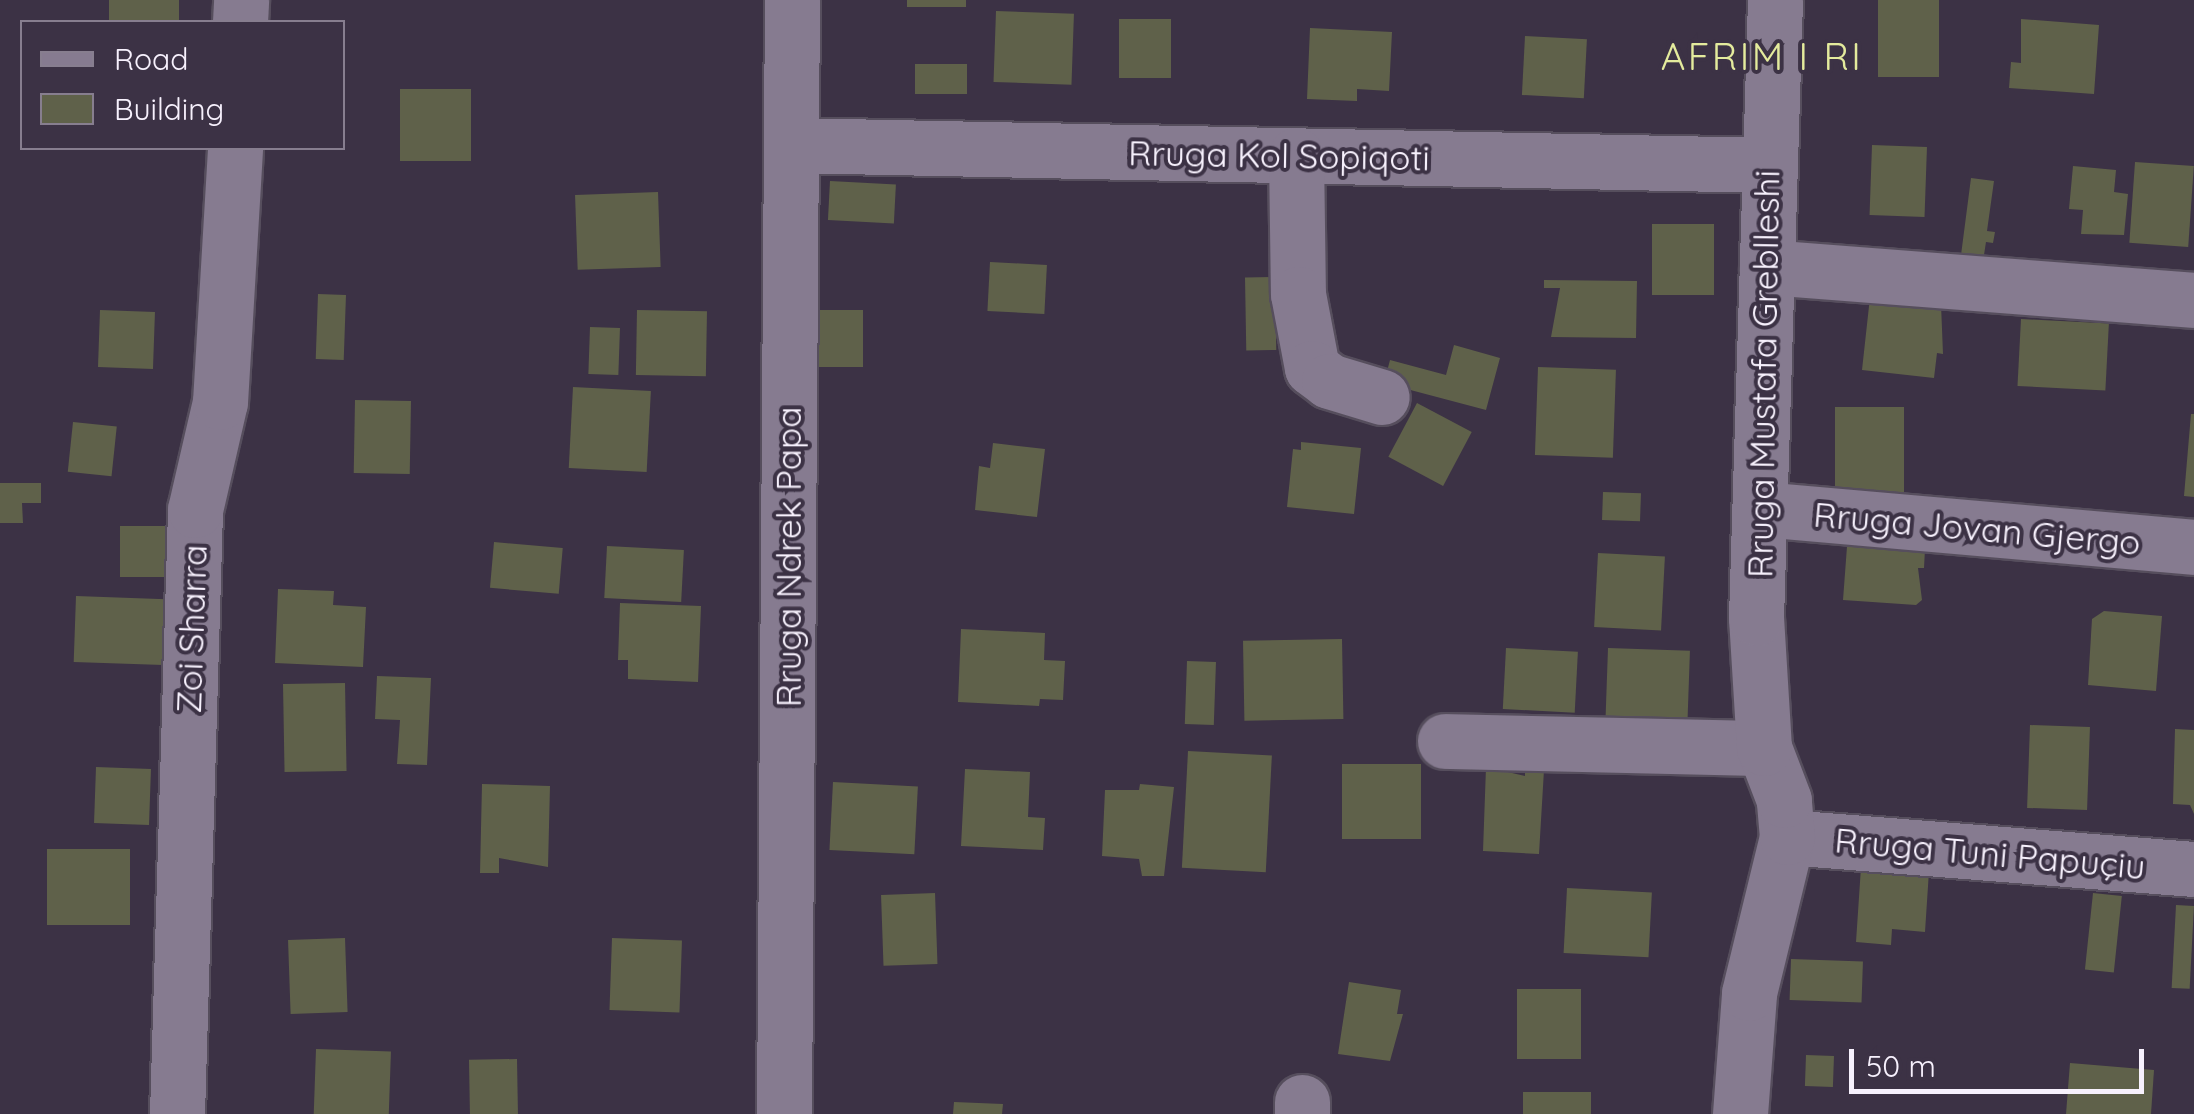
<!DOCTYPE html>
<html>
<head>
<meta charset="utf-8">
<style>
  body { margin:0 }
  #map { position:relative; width:2194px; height:1114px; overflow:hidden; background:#3c3245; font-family:Quicksand,sans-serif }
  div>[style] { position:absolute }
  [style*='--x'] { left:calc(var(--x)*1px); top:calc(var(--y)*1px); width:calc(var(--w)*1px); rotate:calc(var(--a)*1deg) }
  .building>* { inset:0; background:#5f614a; transform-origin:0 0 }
  .roads { filter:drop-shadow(2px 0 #564e5d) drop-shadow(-2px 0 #564e5d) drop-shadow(0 2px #564e5d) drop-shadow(0 -2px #564e5d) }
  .minor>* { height:55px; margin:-27.5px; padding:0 27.5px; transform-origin:27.5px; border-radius:27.5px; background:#867b90 }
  span { translate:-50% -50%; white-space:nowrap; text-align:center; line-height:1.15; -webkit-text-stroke:8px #3c3245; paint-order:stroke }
  .street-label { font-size:35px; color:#f7f1fd }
  .neighbourhood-label { font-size:38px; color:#e4eb9d; letter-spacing:2.5px }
  .legend { position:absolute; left:20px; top:20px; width:325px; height:130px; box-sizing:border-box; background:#3c3245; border:2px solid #877e8f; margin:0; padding:12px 18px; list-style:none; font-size:30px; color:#f7f1fd }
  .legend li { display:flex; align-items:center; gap:20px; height:50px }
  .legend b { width:50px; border:2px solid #877e8f }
  .scale { position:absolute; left:1849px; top:1049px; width:295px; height:45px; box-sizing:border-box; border:5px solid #f7f1fd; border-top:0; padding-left:12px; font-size:30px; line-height:35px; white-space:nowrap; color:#f7f1fd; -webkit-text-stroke:8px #3c3245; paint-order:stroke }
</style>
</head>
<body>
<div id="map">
  <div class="building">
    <i style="left:109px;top:0;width:70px;height:22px"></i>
    <i style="left:907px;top:0;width:59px;height:7px"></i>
    <i style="left:1878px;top:0;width:61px;height:77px"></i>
    <i style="left:996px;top:11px;width:78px;height:71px;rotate:2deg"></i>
    <i style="left:1119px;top:19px;width:52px;height:59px"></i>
    <i style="clip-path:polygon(2021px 19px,2099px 25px,2094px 94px,2009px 88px,2011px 62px,2021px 63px)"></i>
    <i style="clip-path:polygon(1310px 28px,1392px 32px,1389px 91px,1357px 89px,1357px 101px,1307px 99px)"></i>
    <i style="left:1525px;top:36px;width:62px;height:59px;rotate:3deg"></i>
    <i style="left:915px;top:64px;width:52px;height:30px"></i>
    <i style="left:400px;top:89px;width:71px;height:72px"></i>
    <i style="left:1872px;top:145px;width:55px;height:70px;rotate:2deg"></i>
    <i style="left:2135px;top:162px;width:59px;height:81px;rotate:4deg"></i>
    <i style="clip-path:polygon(2073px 166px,2116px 170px,2114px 192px,2128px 194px,2124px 235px,2081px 234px,2083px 210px,2069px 209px)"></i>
    <i style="clip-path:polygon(1971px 178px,1994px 181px,1987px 231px,1995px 232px,1993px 243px,1986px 242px,1982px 268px,1961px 255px)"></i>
    <i style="left:830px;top:181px;width:66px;height:39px;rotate:3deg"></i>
    <i style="left:658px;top:192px;width:75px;height:83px;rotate:88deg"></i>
    <i style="left:1652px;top:224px;width:62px;height:71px"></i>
    <i style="left:990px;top:262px;width:57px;height:49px;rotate:3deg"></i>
    <i style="left:1275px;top:277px;width:73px;height:30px;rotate:89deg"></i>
    <i style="clip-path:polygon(1544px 280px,1637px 281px,1636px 338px,1551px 337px,1560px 288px,1544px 288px)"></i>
    <i style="left:318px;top:294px;width:28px;height:65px;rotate:2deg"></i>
    <i style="clip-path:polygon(1870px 297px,1941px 304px,1943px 354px,1937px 353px,1934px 378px,1862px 370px)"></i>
    <i style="left:100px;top:310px;width:55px;height:57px;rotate:2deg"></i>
    <i style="left:637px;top:310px;width:70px;height:65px;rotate:1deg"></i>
    <i style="left:819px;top:310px;width:44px;height:57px"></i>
    <i style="left:2021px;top:319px;width:88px;height:67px;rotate:3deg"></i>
    <i style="left:590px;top:327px;width:30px;height:47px;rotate:2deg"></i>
    <i style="clip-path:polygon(1454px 345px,1500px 358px,1486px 410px,1384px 383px,1390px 360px,1446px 375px)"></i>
    <i style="left:1538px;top:367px;width:78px;height:88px;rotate:2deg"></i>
    <i style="left:573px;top:387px;width:78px;height:81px;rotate:3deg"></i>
    <i style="left:355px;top:400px;width:56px;height:73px;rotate:1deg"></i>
    <i style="left:1417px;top:403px;width:62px;height:61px;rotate:28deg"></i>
    <i style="left:1835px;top:407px;width:69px;height:88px"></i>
    <i style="clip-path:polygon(2191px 414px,2194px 414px,2194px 497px,2184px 496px)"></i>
    <i style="left:73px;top:422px;width:44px;height:50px;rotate:6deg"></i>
    <i style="clip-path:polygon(1301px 442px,1361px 448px,1354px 514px,1287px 507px,1293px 449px,1301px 450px)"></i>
    <i style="clip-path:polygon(993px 443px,1045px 449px,1037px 517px,975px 510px,979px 466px,990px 468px)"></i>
    <i style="clip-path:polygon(0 483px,41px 483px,41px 503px,22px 503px,23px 523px,0 523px)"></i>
    <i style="left:1603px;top:492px;width:38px;height:28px;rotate:2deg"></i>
    <i style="left:120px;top:526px;width:50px;height:51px"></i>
    <i style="clip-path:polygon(1848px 533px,1925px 549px,1924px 568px,1918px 568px,1922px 600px,1916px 605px,1843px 600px)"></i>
    <i style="left:494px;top:542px;width:69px;height:46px;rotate:5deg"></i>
    <i style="left:607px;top:546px;width:77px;height:52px;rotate:3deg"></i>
    <i style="left:1598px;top:553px;width:67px;height:74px;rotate:3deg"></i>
    <i style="clip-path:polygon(278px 589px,334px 591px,333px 605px,366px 607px,363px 667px,275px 663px)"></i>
    <i style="left:76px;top:596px;width:97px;height:66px;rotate:2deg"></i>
    <i style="clip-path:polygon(620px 603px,701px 606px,698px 682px,628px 679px,628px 660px,618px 660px)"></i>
    <i style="clip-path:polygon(2104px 611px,2162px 616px,2156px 691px,2088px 685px,2092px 619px)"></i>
    <i style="clip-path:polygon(961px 629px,1045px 633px,1044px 660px,1065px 661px,1063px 700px,1040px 699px,1039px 706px,958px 702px)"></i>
    <i style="left:1342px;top:639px;width:80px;height:99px;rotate:89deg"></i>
    <i style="left:1506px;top:648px;width:72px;height:61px;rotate:3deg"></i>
    <i style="left:1608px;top:648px;width:82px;height:69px;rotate:2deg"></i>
    <i style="left:1187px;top:661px;width:29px;height:63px;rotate:2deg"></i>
    <i style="clip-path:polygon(377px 676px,431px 678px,427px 765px,397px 764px,400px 720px,375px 719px)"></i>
    <i style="left:345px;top:683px;width:88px;height:62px;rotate:89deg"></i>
    <i style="left:2030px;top:725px;width:60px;height:83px;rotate:2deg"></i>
    <i style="clip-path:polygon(2175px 729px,2194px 730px,2194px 814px,2190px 805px,2173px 804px)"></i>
    <i style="left:1188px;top:751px;width:84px;height:117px;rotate:3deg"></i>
    <i style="left:1342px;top:764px;width:79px;height:75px"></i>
    <i style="left:96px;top:767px;width:55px;height:56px;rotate:2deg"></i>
    <i style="clip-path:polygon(1486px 767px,1525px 776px,1525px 769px,1544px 770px,1539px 854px,1483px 851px)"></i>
    <i style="clip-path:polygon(965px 769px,1030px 772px,1028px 817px,1045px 818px,1043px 850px,961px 846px)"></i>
    <i style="left:833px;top:782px;width:85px;height:68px;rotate:3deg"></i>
    <i style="clip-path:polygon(482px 784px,550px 786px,548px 867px,499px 858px,499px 873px,480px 873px)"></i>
    <i style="clip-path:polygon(1140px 784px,1174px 787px,1164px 876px,1142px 876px,1139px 859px,1102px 856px,1105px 790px,1139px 790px)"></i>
    <i style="left:47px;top:849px;width:83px;height:76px"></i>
    <i style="clip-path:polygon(1861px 867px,1929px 871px,1925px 932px,1892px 929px,1891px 945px,1856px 942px)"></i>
    <i style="left:1567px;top:888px;width:85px;height:65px;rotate:3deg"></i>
    <i style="left:935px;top:893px;width:71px;height:54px;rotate:88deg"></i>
    <i style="left:2093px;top:893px;width:29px;height:77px;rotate:6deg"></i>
    <i style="left:2176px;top:905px;width:18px;height:83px;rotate:3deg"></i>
    <i style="left:345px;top:938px;width:74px;height:57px;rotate:88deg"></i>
    <i style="left:612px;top:938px;width:70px;height:72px;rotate:2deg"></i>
    <i style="left:1791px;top:959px;width:72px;height:41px;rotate:2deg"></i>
    <i style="clip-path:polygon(1349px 982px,1401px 990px,1397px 1014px,1403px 1014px,1390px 1061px,1338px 1054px)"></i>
    <i style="left:1517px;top:989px;width:64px;height:70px"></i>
    <i style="left:316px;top:1049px;width:75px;height:65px;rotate:2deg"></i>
    <i style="left:1806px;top:1055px;width:28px;height:31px;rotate:2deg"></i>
    <i style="left:517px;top:1059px;width:55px;height:48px;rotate:89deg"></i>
    <i style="clip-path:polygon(2070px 1063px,2154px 1070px,2151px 1114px,2066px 1114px)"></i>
    <i style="left:1523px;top:1092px;width:68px;height:22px"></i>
    <i style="clip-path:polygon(954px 1102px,1003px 1104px,1002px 1114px,953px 1114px)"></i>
  </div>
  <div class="roads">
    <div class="minor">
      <i style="--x:240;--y:22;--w:22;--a:-87"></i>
      <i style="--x:791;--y:145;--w:977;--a:1.17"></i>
      <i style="--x:1296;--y:155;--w:139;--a:89.2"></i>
      <i style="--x:1298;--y:294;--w:75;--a:79.3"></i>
      <i style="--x:1312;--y:368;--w:21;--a:37"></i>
      <i style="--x:1329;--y:381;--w:55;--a:16.8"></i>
      <i style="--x:1767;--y:267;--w:428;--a:4.4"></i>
      <i style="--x:1761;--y:509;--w:435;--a:5"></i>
      <i style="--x:1445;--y:741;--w:319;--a:1.3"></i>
      <i style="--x:1787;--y:837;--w:408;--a:4.5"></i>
      <i style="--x:1302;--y:1102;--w:12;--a:90"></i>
      <i style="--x:177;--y:1114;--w:604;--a:-88.29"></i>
      <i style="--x:195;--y:510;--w:111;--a:-77"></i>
      <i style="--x:220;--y:402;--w:254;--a:-86.6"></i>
      <i style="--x:784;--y:1114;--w:1114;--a:-89.59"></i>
      <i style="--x:1740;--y:1114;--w:121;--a:-85.7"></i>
      <i style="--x:1749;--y:993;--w:161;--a:-76.3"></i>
      <i style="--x:1787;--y:837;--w:37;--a:-95"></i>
      <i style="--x:1784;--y:800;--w:56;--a:-111"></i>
      <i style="--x:1764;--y:748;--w:130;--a:-93.5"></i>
      <i style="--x:1756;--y:618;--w:618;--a:-88.24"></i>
    </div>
  </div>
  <div class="street-label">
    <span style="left:1279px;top:155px;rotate:1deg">Rruga Kol Sopiqoti</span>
    <span style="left:1763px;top:374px;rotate:-89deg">Rruga Mustafa Greblleshi</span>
    <span style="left:1977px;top:528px;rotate:5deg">Rruga Jovan Gjergo</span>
    <span style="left:788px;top:557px;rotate:-90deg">Rruga Ndrek Papa</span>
    <span style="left:191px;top:629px;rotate:-88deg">Zoi Sharra</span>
    <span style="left:1990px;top:853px;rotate:5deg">Rruga Tuni Papuçiu</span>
  </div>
  <div class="neighbourhood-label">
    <span style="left:1762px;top:57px">AFRIM I RI</span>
  </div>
  <ul class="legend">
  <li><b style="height:12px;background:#867b90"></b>Road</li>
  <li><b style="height:28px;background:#5f614a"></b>Building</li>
  </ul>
  <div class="scale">50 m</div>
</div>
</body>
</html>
